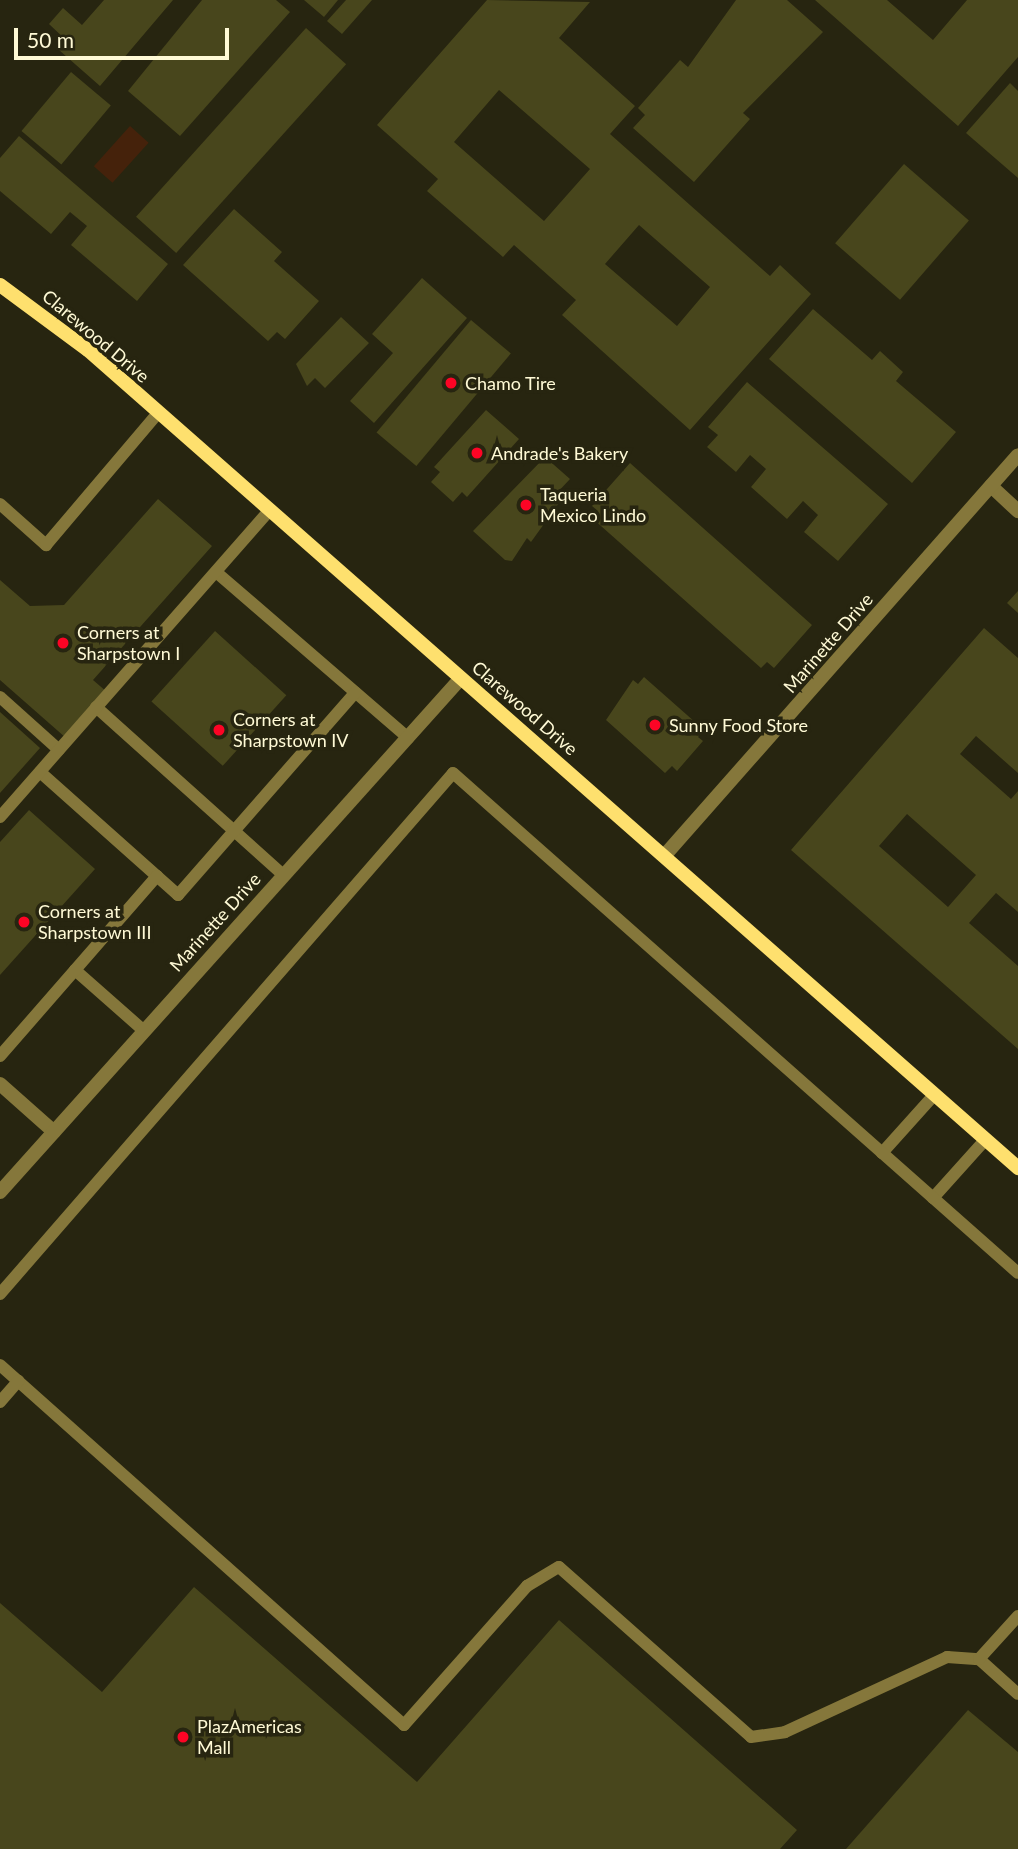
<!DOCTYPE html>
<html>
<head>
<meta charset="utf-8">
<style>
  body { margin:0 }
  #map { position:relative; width:1018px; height:1849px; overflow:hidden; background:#272510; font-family:Lato,sans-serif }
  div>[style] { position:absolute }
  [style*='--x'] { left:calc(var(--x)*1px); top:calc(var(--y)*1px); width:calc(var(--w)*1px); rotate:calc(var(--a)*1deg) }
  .water>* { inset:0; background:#45220b; transform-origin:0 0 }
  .building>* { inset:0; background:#48461c; transform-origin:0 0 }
  .lane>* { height:12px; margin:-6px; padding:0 6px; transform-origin:6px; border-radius:6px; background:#85773b }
  .street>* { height:14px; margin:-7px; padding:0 7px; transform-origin:7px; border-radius:7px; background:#85773b }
  .secondary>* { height:14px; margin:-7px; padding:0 7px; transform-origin:7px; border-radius:7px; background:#fee06e }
  .dots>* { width:19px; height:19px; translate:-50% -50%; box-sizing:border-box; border:4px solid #272510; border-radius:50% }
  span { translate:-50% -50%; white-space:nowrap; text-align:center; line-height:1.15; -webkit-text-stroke:7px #272510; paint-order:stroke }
  .street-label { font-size:18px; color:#fffad6 }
  .poi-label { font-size:18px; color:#fffad6 }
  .left { translate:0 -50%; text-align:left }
  .scale { position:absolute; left:14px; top:28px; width:215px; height:32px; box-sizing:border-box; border:4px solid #fffad6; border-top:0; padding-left:9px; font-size:21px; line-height:24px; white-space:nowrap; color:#fffad6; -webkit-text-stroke:5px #272510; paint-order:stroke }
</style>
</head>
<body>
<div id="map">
  <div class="water">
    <i style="left:130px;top:126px;width:25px;height:54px;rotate:42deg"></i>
  </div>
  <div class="building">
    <i style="clip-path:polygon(104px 0,173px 0,100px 86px,59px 50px,67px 41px,49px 24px,63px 8px,82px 25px)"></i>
    <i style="clip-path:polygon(202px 0,276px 0,290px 12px,180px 136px,128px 91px)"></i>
    <i style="clip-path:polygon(304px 0,338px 0,324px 17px)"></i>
    <i style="clip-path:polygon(346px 0,372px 0,342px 34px,327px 21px)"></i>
    <i style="clip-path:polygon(evenodd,487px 0,590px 2px,559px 38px,635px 106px,610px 134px,770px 276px,780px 265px,811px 294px,690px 430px,562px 315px,576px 300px,514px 245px,503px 257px,427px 191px,438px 179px,377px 125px,487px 0,499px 90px,590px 169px,544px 221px,454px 142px,499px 90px,487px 0,639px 225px,710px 287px,677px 326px,605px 264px,639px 225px)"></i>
    <i style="clip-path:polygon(736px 0,787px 0,823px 32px,743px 113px,750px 119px,694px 182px,633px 128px,645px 115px,638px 108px,680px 60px,688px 67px)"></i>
    <i style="clip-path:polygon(815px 0,887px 0,933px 40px,967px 0,1018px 0,1018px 57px,958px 126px)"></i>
    <i style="left:306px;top:28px;width:54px;height:254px;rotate:42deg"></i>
    <i style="left:71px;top:72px;width:52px;height:77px;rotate:40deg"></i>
    <i style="clip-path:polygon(1010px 83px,1018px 91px,1018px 178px,966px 133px)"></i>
    <i style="clip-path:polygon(19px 136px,168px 264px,137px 301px,71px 245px,87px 226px,70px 212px,51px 234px,0 191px,0 158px)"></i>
    <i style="left:904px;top:164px;width:86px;height:105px;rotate:41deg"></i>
    <i style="clip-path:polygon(234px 209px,282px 252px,274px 261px,319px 301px,285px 339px,277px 332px,268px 341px,183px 265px)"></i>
    <i style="clip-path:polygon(422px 278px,467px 318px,374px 423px,350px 401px,393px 353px,372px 334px)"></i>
    <i style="clip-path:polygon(813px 309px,872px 360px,880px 351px,903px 372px,896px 381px,956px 432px,912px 483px,769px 359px)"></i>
    <i style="clip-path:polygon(341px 317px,369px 343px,325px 388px,315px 378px,307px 386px,296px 364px)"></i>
    <i style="left:471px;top:320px;width:52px;height:147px;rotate:40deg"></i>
    <i style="clip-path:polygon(747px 382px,888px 504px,838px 561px,804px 532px,818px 515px,803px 501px,787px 519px,751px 487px,766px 469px,750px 455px,736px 472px,707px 447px,718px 435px,708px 427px)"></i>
    <i style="clip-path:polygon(486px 410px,519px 439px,467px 497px,462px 492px,453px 502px,431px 482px,440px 472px,434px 467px)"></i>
    <i style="clip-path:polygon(545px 457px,570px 479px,556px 494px,562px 499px,531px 542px,527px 538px,512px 561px,505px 560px,473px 531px)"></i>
    <i style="clip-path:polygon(630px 463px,812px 625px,774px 668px,767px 662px,761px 668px,592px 518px,598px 511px,592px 506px)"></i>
    <i style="clip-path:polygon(158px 499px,212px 546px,93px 680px,107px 692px,66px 738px,0 680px,0 580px,30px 606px,64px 605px)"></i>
    <i style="clip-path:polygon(1018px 591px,1018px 613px,1007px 603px)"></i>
    <i style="clip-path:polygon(evenodd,984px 628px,1018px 658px,1018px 773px,976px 736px,960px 754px,1011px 799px,1018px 791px,1018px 912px,996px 893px,969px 923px,1018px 966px,1018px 1049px,791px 850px,984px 628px,907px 814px,976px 875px,948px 907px,879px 846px,907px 814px)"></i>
    <i style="left:215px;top:631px;width:96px;height:95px;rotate:42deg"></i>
    <i style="clip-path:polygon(644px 677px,704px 730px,698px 737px,703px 741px,677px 771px,672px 766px,665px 773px,606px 720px,633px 680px,638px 684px)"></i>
    <i style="clip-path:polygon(0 712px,40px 748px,0 793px)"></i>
    <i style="clip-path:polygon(29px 810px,95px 869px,0 975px,0 842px)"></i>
    <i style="clip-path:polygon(194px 1587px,417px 1782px,559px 1620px,797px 1830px,780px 1849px,0 1849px,0 1603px,102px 1692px)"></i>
    <i style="clip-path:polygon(968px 1710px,1018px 1752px,1018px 1849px,846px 1849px)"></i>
  </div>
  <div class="lane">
    <i style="--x:0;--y:504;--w:62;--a:41.7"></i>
    <i style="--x:46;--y:545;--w:173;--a:-49.7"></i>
    <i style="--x:216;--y:572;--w:254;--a:40.8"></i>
    <i style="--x:0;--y:697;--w:79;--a:41.9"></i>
    <i style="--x:96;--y:707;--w:251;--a:41.9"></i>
    <i style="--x:40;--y:772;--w:185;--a:41.7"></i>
    <i style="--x:178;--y:895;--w:269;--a:-48.8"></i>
    <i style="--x:0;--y:817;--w:407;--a:-48.7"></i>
    <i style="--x:75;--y:970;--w:91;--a:41.4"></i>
    <i style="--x:0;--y:1056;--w:239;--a:-48.9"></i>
    <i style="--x:882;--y:1153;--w:79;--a:-48.1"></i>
    <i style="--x:933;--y:1198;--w:79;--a:-48.1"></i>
    <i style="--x:0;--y:1294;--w:690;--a:-48.99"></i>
    <i style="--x:453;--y:773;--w:754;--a:41.51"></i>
    <i style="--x:0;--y:1365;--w:541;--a:41.7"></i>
    <i style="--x:404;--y:1725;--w:186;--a:-48.5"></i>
    <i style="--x:527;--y:1586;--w:37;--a:-31"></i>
    <i style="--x:559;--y:1567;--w:256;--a:41.5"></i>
    <i style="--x:751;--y:1737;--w:34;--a:-8"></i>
    <i style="--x:785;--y:1732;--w:179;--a:-24.8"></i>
    <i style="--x:947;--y:1657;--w:32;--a:4"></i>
    <i style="--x:979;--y:1659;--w:52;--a:41.9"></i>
    <i style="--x:0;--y:1402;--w:28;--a:-49"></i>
    <i style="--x:979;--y:1659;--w:58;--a:-47.8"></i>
  </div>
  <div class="street">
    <i style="--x:991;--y:486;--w:37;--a:43"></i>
    <i style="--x:665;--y:855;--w:533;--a:-48.57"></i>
    <i style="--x:0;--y:1084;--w:72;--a:41.6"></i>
    <i style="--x:0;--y:1192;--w:690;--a:-48.11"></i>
  </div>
  <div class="secondary">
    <i style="--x:0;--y:285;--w:109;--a:36.5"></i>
    <i style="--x:88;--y:350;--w:1239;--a:41.33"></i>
  </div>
  <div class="dots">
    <i style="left:451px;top:383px;background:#fd0425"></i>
    <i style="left:477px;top:453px;background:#fd0425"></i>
    <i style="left:526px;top:505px;background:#fd0425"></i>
    <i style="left:63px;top:643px;background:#fd0425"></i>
    <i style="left:655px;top:725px;background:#fd0425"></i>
    <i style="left:219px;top:730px;background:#fd0425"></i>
    <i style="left:24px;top:922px;background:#fd0425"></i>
    <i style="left:183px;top:1737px;background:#fd0425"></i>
  </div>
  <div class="street-label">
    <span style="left:96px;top:336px;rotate:40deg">Clarewood Drive</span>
    <span style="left:828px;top:643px;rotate:-49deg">Marinette Drive</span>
    <span style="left:525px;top:708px;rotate:41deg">Clarewood Drive</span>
    <span style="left:215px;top:922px;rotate:-48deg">Marinette Drive</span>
  </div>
  <div class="poi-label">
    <span class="left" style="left:465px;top:383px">Chamo Tire</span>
    <span class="left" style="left:491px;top:453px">Andrade's Bakery</span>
    <span class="left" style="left:540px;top:505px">Taqueria<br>Mexico Lindo</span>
    <span class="left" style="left:77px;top:643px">Corners at<br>Sharpstown I</span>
    <span class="left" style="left:233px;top:730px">Corners at<br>Sharpstown IV</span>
    <span class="left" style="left:669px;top:725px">Sunny Food Store</span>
    <span class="left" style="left:38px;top:922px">Corners at<br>Sharpstown III</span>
    <span class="left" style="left:197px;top:1737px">PlazAmericas<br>Mall</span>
  </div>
  <div class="scale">50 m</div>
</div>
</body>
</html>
